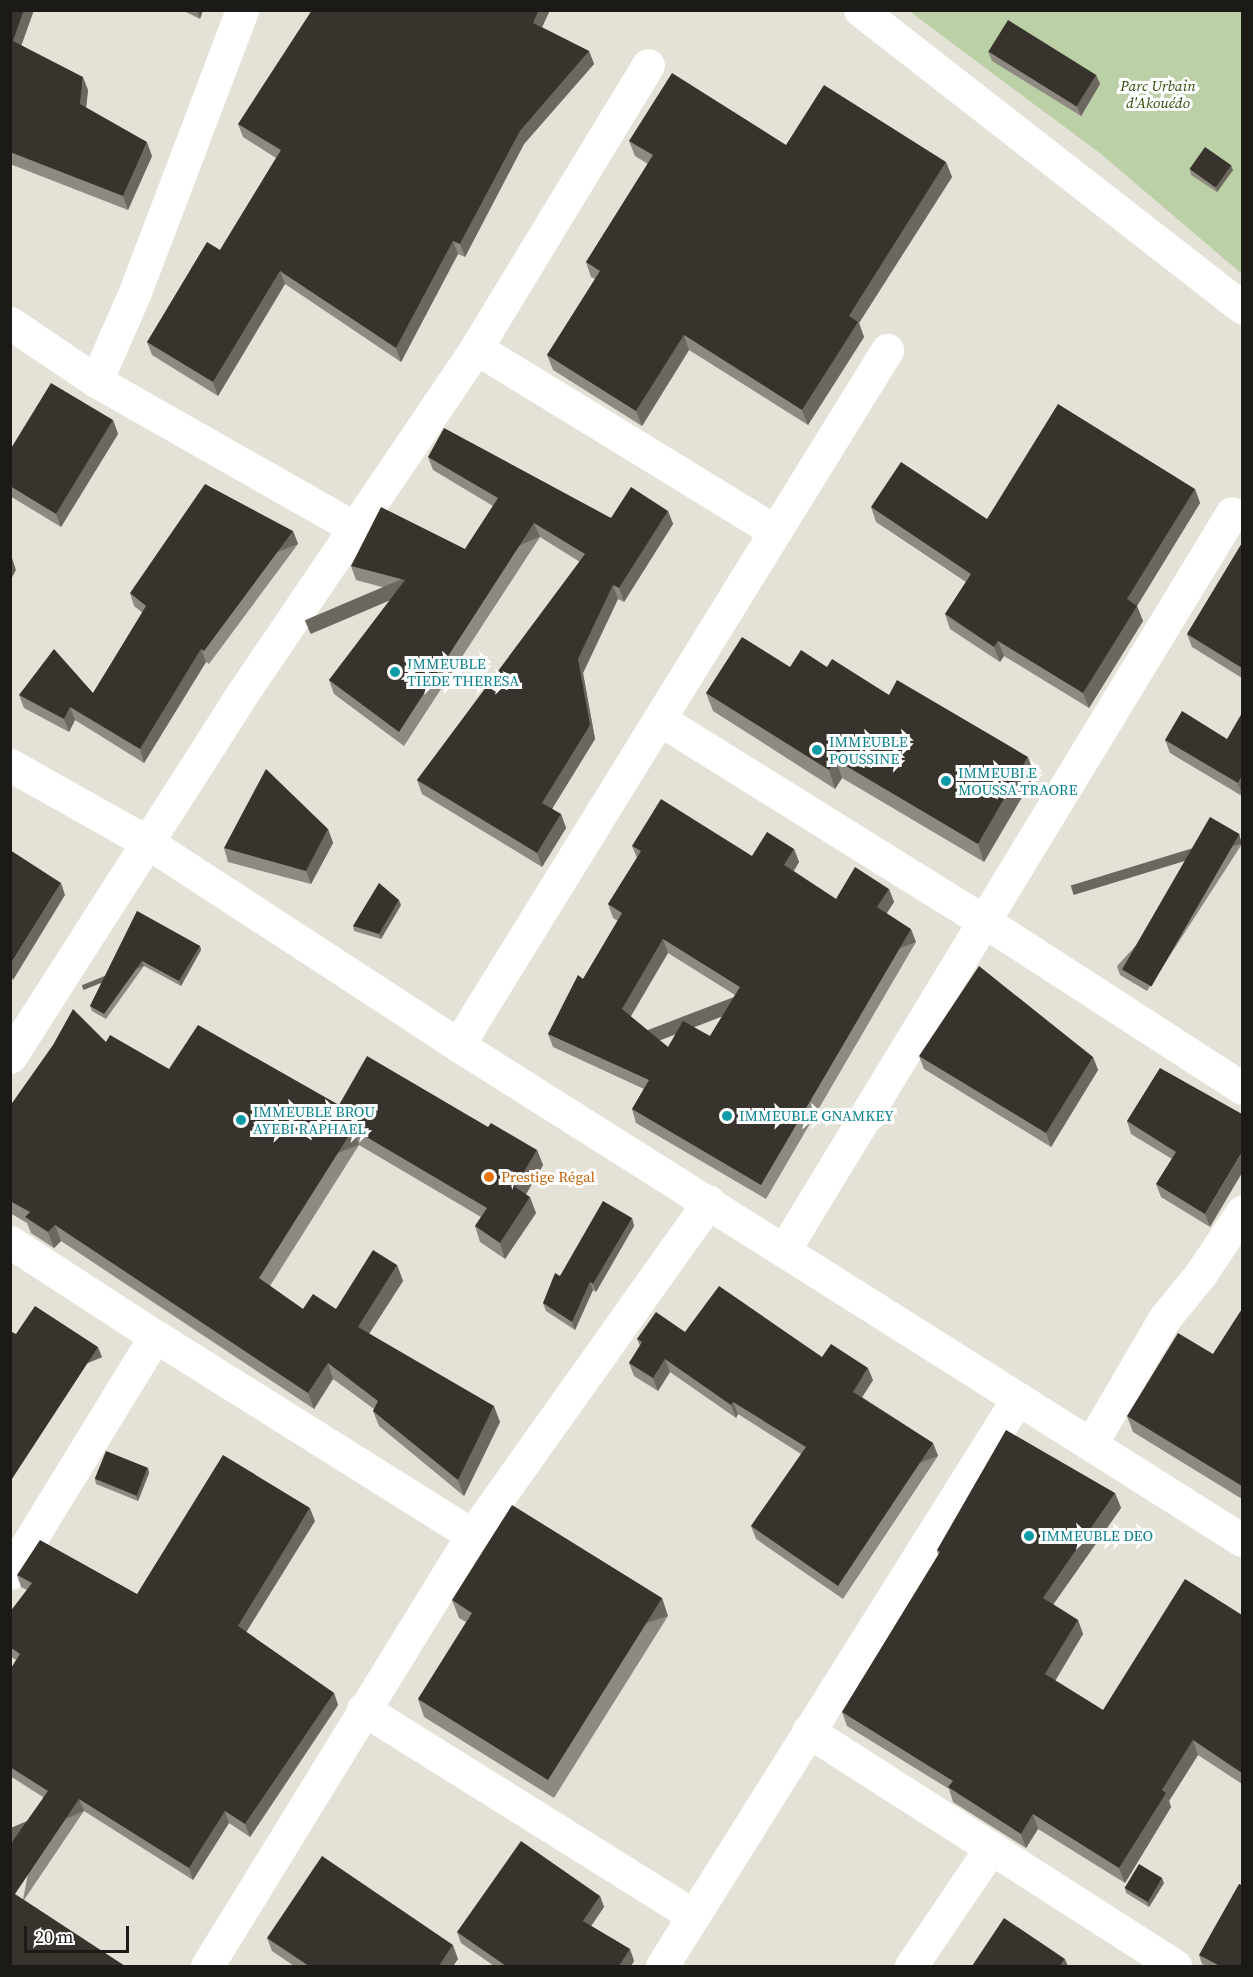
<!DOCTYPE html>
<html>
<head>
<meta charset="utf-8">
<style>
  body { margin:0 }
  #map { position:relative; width:1253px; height:1977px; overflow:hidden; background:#e4e1d7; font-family:"Source Serif 4",serif }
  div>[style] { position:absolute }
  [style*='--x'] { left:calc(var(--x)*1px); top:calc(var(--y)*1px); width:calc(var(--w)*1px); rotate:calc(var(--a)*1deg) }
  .green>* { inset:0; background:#bbd0a7 }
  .minor>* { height:33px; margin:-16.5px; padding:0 16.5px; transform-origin:16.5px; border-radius:16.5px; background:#fff }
  .wall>* { inset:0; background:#8e8a82 }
  .shaded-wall>* { inset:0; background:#6c6860; transform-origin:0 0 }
  .building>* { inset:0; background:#38342d; transform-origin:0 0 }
  .dots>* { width:16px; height:16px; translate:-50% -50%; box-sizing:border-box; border:3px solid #fff; border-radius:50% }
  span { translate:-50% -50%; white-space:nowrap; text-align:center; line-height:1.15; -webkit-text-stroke:6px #fff; paint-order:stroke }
  .park-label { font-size:15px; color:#304b0a; font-style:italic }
  .culture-label { font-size:15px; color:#0d838f }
  .left { translate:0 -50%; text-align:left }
  .food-label { font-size:15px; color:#c56008 }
  .frame { position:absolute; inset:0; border:12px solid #1b1a17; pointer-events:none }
  .scale { position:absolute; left:24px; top:1926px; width:105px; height:27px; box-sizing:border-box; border:3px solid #1b1a17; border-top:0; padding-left:8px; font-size:18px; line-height:21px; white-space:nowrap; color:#1b1a17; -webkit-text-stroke:4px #fff; paint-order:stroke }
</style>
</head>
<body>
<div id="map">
  <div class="green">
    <i style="clip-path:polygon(909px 11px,1242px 11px,1242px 274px,1101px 154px)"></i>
  </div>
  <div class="minor">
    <i style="--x:860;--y:10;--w:484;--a:37.9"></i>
    <i style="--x:10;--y:323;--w:104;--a:34"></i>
    <i style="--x:96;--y:381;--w:296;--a:29.6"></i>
    <i style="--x:476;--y:348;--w:351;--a:31.5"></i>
    <i style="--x:96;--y:381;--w:97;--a:-66.3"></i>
    <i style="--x:135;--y:292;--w:302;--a:-69.2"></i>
    <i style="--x:659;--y:719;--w:383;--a:31.9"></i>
    <i style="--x:984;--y:921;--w:307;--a:32.9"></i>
    <i style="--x:10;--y:765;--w:157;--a:29.3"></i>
    <i style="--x:147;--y:842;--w:371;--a:33.1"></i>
    <i style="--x:458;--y:1045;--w:927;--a:32.27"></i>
    <i style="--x:458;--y:1045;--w:817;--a:-58.31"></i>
    <i style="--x:10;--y:1057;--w:420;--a:-57.4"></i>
    <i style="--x:236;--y:703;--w:429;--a:-55.9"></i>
    <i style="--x:476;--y:348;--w:331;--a:-58.7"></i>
    <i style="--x:10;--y:1242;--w:173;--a:33"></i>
    <i style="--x:784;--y:1250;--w:862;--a:-58.71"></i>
    <i style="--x:1091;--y:1444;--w:145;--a:-59.7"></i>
    <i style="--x:1164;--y:1319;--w:57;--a:-50.7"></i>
    <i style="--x:1200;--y:1275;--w:76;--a:-56.3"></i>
    <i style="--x:10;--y:1573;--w:278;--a:-58.5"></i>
    <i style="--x:155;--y:1336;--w:374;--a:32.1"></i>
    <i style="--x:363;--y:1709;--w:390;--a:32"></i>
    <i style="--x:808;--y:1731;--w:436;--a:32.6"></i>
    <i style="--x:207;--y:1966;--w:506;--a:-58.41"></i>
    <i style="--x:472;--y:1535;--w:409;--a:-54.6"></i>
    <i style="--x:662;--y:1966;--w:670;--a:-57.92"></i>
    <i style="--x:911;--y:1966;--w:143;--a:-55.9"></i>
  </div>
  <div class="wall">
    <i style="clip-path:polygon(10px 10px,34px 10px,21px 45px,88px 90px,86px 108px,152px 156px,128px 210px,10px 164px)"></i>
    <i style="clip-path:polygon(182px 10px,203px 10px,200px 19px)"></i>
    <i style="clip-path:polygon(550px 10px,542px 27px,589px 51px,594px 64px,524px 144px,465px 257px,458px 254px,401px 362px,285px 284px,218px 396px,152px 355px,147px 342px,220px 250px,276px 158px,243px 137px,238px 124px)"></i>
    <i style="clip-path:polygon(988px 51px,1096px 75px,1100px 84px,1081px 116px,992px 61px)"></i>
    <i style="clip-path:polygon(629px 141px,786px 145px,946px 162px,952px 177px,859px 323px,864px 337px,808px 425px,689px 350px,642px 426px,553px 370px,547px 355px,595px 279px,591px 277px,586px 262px,648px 164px,635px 156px)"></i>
    <i style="clip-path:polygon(1190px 170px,1233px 170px,1217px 192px,1191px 175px)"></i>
    <i style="clip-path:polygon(113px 420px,118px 434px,61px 527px,10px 496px,10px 450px)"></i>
    <i style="clip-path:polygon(428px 457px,611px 518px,668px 511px,673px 524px,624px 602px,618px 599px,583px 673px,595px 739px,552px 809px,561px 814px,566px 828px,542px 867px,422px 794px,417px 780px,580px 562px,540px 537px,404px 746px,334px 694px,329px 680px,397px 591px,356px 580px,351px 566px,465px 549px,493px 506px,433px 470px)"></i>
    <i style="clip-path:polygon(1195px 489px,1200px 503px,1137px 606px,1143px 621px,1089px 708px,1004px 656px,1000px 662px,950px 629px,945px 614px,966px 582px,876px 522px,871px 507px,987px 519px)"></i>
    <i style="clip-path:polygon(293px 531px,298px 544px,209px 664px,206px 662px,144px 763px,75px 720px,69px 732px,24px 708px,19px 695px,93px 693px,143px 613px,134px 606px,130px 593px)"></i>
    <i style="clip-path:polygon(1242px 543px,1242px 678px,1192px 647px,1187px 634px)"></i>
    <i style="clip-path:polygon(790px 667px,827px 667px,889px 695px,1035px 775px,984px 862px,842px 778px,835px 789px,713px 711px,706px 693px)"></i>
    <i style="clip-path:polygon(1227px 739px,1242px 796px,1170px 753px,1165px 740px)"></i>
    <i style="clip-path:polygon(328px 829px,333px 843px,311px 884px,228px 862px,224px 848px)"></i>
    <i style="clip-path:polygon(1239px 834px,1242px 844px,1147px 991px,1120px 975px,1117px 966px)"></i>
    <i style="clip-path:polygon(evenodd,632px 846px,752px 856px,794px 849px,799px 862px,794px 871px,836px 899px,889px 889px,894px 902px,886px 913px,916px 942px,766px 1199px,636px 1123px,632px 1109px,644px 1089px,553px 1047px,548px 1034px,583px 979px,618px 921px,613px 918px,608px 904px,637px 858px,632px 846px,668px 953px,735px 995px,710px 1036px,668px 1047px,630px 1016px,668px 953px)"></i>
    <i style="clip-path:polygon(401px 905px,381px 939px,354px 931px,353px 926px)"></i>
    <i style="clip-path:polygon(137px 911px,200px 946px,201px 950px,181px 986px,144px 966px,106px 1019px,92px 1011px,90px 1006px)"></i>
    <i style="clip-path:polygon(106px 1042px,169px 1069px,339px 1105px,488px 1127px,537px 1150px,543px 1165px,526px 1194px,536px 1213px,505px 1259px,480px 1242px,475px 1226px,481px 1217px,359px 1145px,270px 1286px,303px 1309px,336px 1309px,397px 1265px,403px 1281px,369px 1334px,500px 1422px,464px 1496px,379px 1426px,373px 1411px,374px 1409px,333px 1379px,314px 1409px,61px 1241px,54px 1248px,31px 1233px,27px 1223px,10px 1213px,10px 1106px)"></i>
    <i style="clip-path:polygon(919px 1056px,1093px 1057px,1098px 1070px,1051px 1147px,924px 1069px)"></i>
    <i style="clip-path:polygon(1160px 1068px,1210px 1227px,1161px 1197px,1156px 1184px,1172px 1159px,1131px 1134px,1127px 1121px)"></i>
    <i style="clip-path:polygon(632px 1218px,634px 1226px,596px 1292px,593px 1290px,575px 1330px,546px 1311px,543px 1303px,560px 1276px)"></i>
    <i style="clip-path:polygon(1242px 1309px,1242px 1499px,1133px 1432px,1127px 1416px,1213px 1354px)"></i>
    <i style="clip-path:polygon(685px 1332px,822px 1357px,873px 1380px,862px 1397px,933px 1443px,938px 1456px,843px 1599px,756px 1539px,751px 1526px,801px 1454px,738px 1414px,736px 1418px,670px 1372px,658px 1391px,634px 1376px,629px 1363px,640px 1346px,637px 1339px)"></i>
    <i style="clip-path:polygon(148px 1468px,149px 1473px,138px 1501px,96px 1484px,95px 1479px)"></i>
    <i style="clip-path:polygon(1115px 1493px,1121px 1508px,1053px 1604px,1078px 1620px,1083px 1634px,1055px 1680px,1103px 1710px,1242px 1615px,1242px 1784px,1198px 1755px,1169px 1801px,1171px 1807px,1125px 1883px,1038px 1829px,1026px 1848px,953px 1802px,949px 1789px,847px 1726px,842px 1712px,938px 1555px,937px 1550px)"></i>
    <i style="clip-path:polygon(315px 1521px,246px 1632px,334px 1693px,338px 1705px,250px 1837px,229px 1823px,193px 1880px,84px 1811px,24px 1900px,10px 1966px,43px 1797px,10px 1776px,10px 1670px,16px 1660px,10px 1656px,10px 1612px,27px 1590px,21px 1587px,17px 1575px,137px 1594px)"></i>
    <i style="clip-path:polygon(662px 1598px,668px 1616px,554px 1798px,424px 1717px,418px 1699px,466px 1622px,459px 1618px,452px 1600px)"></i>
    <i style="clip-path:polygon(1164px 1883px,1149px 1907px,1126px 1893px,1125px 1888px)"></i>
    <i style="clip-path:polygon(600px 1896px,604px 1907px,591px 1926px,630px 1949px,634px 1961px,631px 1966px,494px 1966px,461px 1943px,457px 1932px)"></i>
    <i style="clip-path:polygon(267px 1938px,458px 1959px,453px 1966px,294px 1966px,272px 1951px)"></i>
    <i style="clip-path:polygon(1199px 1955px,1242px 1966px,1207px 1966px,1202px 1964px)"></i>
  </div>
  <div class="shaded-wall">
    <i style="clip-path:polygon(24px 10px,34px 10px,18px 55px,13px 41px)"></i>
    <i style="clip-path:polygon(197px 10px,203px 10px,200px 19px)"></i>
    <i style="clip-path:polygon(539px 10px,550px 10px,538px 36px,533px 23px)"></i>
    <i style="clip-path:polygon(589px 51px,594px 64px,524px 144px,465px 257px,460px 244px,520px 131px)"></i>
    <i style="clip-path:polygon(1096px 75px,1100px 84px,1081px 116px,1077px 106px)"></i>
    <i style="clip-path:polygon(83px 77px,88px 90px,85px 118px,80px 104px)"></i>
    <i style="clip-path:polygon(147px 142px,152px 156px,128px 210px,123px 196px)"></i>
    <i style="clip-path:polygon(946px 162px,952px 177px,859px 323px,864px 337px,808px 425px,802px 410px,849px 316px)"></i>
    <i style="clip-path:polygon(1231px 165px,1233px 170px,1217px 192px,1216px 187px)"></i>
    <i style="clip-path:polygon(453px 241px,458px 254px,401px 362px,396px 348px)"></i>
    <i style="clip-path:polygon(280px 271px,285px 284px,218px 396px,213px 382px)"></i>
    <i style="clip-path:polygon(684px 335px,689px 350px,642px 426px,636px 411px)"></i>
    <i style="clip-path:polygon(113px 420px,118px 434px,61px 527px,56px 514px)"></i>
    <i style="clip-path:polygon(1195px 489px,1200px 503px,1137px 606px,1143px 621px,1089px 708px,1083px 693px,1127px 599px)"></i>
    <i style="clip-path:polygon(668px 511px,673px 524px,624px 602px,619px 588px)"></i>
    <i style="left:534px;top:523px;width:15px;height:249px;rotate:67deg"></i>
    <i style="left:293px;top:531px;width:14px;height:149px;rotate:69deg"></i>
    <i style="clip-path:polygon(12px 558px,16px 570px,10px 581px,10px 561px)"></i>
    <i style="clip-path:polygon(613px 585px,618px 599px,583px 673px,595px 739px,547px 817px,542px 803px,578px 659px)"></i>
    <i style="clip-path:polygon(998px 641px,1004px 656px,1000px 662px,994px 647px)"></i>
    <i style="clip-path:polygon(201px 649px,206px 662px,144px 763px,140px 749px)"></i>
    <i style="clip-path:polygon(70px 707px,75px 720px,69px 732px,64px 719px)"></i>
    <i style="clip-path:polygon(1028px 757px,1035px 775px,984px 862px,978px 844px)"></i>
    <i style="clip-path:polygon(836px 760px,842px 778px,835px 789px,829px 770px)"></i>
    <i style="clip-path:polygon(1242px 776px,1242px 796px,1238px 783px)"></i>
    <i style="clip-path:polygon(561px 814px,566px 828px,542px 867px,537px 853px)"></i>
    <i style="clip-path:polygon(328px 829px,333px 843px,311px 884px,306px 871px)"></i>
    <i style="left:1239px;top:834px;width:10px;height:176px;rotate:73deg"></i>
    <i style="clip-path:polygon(794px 849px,799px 862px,789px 878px,784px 865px)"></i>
    <i style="clip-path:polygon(61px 883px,65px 895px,13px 980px,10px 972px,10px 965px)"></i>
    <i style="clip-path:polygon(889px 889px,894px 902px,882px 921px,877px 907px)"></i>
    <i style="clip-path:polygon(399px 900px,401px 905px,381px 939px,379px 934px)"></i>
    <i style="left:911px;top:929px;width:14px;height:297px;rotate:69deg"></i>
    <i style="clip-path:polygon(663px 939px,668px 953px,627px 1023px,622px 1009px)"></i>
    <i style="clip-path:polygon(200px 946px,201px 950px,181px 986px,179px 981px)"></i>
    <i style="left:142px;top:961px;width:5px;height:65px;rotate:68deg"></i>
    <i style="clip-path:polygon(1093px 1057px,1098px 1070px,1051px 1147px,1046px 1133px)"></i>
    <i style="left:353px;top:1129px;width:17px;height:176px;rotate:69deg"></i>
    <i style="clip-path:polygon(537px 1150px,543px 1165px,521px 1203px,515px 1187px)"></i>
    <i style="clip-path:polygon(1242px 1152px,1242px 1173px,1210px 1227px,1205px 1214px)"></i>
    <i style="clip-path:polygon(530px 1197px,536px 1213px,505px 1259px,500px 1243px)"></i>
    <i style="clip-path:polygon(632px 1218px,634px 1226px,596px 1292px,593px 1284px)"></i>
    <i style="clip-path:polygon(55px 1225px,61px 1241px,54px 1248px,48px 1232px)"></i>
    <i style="clip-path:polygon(397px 1265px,403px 1281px,363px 1343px,358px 1327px)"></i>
    <i style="clip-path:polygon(590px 1282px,593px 1290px,575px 1330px,572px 1322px)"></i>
    <i style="left:98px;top:1347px;width:11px;height:161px;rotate:68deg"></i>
    <i style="clip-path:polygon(665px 1359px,670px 1372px,658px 1391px,653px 1378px)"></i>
    <i style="clip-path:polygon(328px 1363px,333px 1379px,314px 1409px,308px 1393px)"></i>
    <i style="clip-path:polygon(868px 1368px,873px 1380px,858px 1404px,853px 1392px)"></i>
    <i style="clip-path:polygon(733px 1402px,738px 1414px,736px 1418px,731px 1405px)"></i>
    <i style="clip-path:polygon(494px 1406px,500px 1422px,464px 1496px,458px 1480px)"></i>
    <i style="left:933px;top:1443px;width:14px;height:172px;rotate:69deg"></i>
    <i style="clip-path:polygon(148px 1468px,149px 1473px,138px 1501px,136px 1496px)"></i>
    <i style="clip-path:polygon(1115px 1493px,1121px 1508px,1048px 1612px,1043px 1598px)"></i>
    <i style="clip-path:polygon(310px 1508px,315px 1521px,242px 1639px,238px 1626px)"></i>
    <i style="left:662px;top:1598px;width:19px;height:215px;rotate:72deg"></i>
    <i style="clip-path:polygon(1078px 1620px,1083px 1634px,1051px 1688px,1045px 1674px)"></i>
    <i style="clip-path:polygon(334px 1693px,338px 1705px,250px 1837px,245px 1824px)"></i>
    <i style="clip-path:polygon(1193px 1740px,1198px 1755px,1169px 1801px,1171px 1807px,1125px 1883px,1119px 1868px,1162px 1790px)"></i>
    <i style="left:79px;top:1799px;width:13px;height:115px;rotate:67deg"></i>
    <i style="clip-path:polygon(225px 1811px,229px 1823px,193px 1880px,189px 1868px)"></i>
    <i style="clip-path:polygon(1033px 1814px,1038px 1829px,1026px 1848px,1021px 1834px)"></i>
    <i style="clip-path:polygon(1162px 1878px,1164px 1883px,1149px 1907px,1147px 1902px)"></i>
    <i style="clip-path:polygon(600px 1896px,604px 1907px,587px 1932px,583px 1921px)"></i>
    <i style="clip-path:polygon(453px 1945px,458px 1959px,453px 1966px,439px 1966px)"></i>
    <i style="clip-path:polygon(630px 1949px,634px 1961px,631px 1966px,619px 1966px)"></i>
    <i style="clip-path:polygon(1065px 1959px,1068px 1966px,1060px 1966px)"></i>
  </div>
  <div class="building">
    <i style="clip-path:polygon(10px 10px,24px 10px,13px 41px,83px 77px,80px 104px,147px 142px,123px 196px,10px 152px)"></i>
    <i style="clip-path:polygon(312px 10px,539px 10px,533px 23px,589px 51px,520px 131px,460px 244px,453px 241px,396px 348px,280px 271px,213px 382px,147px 342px,207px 242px,220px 250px,281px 150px,238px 124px)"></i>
    <i style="left:1008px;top:20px;width:104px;height:37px;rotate:32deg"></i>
    <i style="clip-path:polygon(672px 73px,786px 145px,824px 85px,946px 162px,849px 316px,858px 322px,802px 410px,684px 335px,636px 411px,547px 355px,600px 271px,586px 262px,653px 155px,629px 141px)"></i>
    <i style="left:1205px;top:147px;width:32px;height:27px;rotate:35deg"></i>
    <i style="clip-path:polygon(51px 383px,113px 420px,56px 514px,10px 486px,10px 450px)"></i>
    <i style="clip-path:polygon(1058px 404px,1195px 489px,1127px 599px,1137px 606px,1083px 693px,998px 641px,994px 647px,945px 614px,971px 574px,871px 507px,901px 462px,987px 519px)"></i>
    <i style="clip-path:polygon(444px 428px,611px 518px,631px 487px,668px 511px,619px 588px,613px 585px,578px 659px,590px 725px,542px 803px,561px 814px,537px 853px,417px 780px,585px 554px,534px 523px,399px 732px,329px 680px,405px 580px,351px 566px,381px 507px,465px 549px,498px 498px,428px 457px)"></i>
    <i style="clip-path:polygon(205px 484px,293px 531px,204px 651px,201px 649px,140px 749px,70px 707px,64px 719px,19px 695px,54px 649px,93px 693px,146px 606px,130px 593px)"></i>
    <i style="clip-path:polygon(1242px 543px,1242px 668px,1187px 634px)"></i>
    <i style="clip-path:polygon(742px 637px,790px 667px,801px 650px,827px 667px,832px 659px,889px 695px,897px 680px,1028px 757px,978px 844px,836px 760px,829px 770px,706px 693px)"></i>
    <i style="clip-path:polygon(1182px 711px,1227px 739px,1242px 713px,1242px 776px,1238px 783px,1165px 740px)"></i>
    <i style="clip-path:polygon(266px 769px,328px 829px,306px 871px,224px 848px)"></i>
    <i style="clip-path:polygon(evenodd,661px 799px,752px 856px,767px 832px,794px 849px,784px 865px,836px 899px,855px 867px,889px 889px,877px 907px,911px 929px,761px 1185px,632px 1109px,649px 1080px,548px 1034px,578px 975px,583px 979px,622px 913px,608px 904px,641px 851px,632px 846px,661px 799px,663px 939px,740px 987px,710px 1036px,683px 1021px,668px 1047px,622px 1009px,663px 939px)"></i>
    <i style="left:1210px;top:817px;width:34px;height:176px;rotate:30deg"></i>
    <i style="clip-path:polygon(10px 850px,61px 883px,10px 965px)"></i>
    <i style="clip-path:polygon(379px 883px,399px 900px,379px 934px,353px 926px)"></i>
    <i style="clip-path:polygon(137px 911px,200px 946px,179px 981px,142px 961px,104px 1014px,90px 1006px)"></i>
    <i style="clip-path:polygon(979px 966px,1093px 1057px,1046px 1133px,919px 1056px)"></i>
    <i style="clip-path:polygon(73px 1009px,106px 1042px,110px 1035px,169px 1069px,198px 1025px,339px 1105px,367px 1056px,488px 1127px,491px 1123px,537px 1150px,515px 1187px,530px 1197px,500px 1243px,475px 1226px,487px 1208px,353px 1129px,259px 1278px,303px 1309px,313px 1294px,336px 1309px,373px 1250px,397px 1265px,358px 1327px,494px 1406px,458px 1480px,373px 1411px,378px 1401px,328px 1363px,308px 1393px,55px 1225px,48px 1232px,25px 1217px,30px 1212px,10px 1201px,10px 1106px,53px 1045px)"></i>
    <i style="clip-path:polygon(1160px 1068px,1242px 1114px,1242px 1152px,1205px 1214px,1156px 1184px,1176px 1152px,1127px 1121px)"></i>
    <i style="clip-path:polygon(603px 1201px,632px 1218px,593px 1284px,590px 1282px,572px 1322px,543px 1303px,555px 1273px,560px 1276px)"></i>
    <i style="clip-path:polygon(719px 1286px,822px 1357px,831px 1344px,868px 1368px,853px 1392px,933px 1443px,838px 1586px,751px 1526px,806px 1447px,733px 1402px,731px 1405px,665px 1359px,653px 1378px,629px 1363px,642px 1342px,637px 1339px,656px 1312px,685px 1332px)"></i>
    <i style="clip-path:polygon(35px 1306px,98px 1347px,10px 1482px,10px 1331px,16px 1334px)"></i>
    <i style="clip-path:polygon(1242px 1309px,1242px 1486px,1127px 1416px,1178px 1333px,1213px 1354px)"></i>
    <i style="clip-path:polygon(1006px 1430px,1115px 1493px,1043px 1598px,1078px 1620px,1045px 1674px,1103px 1710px,1185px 1579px,1242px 1615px,1242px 1773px,1193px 1740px,1162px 1790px,1166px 1793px,1119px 1868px,1033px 1814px,1021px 1834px,948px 1787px,953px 1781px,842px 1712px,940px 1552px,937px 1550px)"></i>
    <i style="left:106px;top:1451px;width:45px;height:30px;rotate:22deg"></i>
    <i style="clip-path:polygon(223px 1455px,310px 1508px,238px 1626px,334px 1693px,245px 1824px,225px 1811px,189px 1868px,79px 1799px,15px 1894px,125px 1966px,10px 1966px,10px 1845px,48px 1791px,10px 1767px,10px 1670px,20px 1654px,10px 1647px,10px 1612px,32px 1583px,17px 1575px,40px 1540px,137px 1594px)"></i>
    <i style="clip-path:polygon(512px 1505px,662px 1598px,548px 1780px,418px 1699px,472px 1613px,452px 1600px)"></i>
    <i style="clip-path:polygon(521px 1841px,600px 1896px,583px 1921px,630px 1949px,619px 1966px,506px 1966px,457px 1932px)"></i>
    <i style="clip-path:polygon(322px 1856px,453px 1945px,439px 1966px,309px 1966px,267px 1938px)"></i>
    <i style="left:1139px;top:1864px;width:27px;height:28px;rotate:31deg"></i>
    <i style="clip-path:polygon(1239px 1884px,1242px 1885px,1242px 1966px,1220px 1966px,1199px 1955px)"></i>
    <i style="clip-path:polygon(1004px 1918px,1065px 1959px,1060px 1966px,972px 1966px)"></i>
  </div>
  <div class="dots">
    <i style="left:395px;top:672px;background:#0f9aa8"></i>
    <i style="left:817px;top:750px;background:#0f9aa8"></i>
    <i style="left:946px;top:781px;background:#0f9aa8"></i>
    <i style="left:727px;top:1116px;background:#0f9aa8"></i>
    <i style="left:241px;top:1120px;background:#0f9aa8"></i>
    <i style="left:489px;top:1177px;background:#e8710a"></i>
    <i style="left:1029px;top:1536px;background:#0f9aa8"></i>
  </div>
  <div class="park-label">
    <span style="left:1158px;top:94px">Parc Urbain<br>d'Akouédo</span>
  </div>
  <div class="culture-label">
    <span class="left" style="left:407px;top:672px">IMMEUBLE<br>TIEDE THERESA</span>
    <span class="left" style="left:829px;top:750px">IMMEUBLE<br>POUSSINE</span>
    <span class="left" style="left:958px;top:781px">IMMEUBLE<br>MOUSSA TRAORE</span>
    <span class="left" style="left:253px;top:1120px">IMMEUBLE BROU<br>AYEBI RAPHAEL</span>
    <span class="left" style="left:739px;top:1116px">IMMEUBLE GNAMKEY</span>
    <span class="left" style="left:1041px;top:1536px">IMMEUBLE DEO</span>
  </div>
  <div class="food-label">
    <span class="left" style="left:501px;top:1177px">Prestige Régal</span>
  </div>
  <div class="frame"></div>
  <div class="scale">20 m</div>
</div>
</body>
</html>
